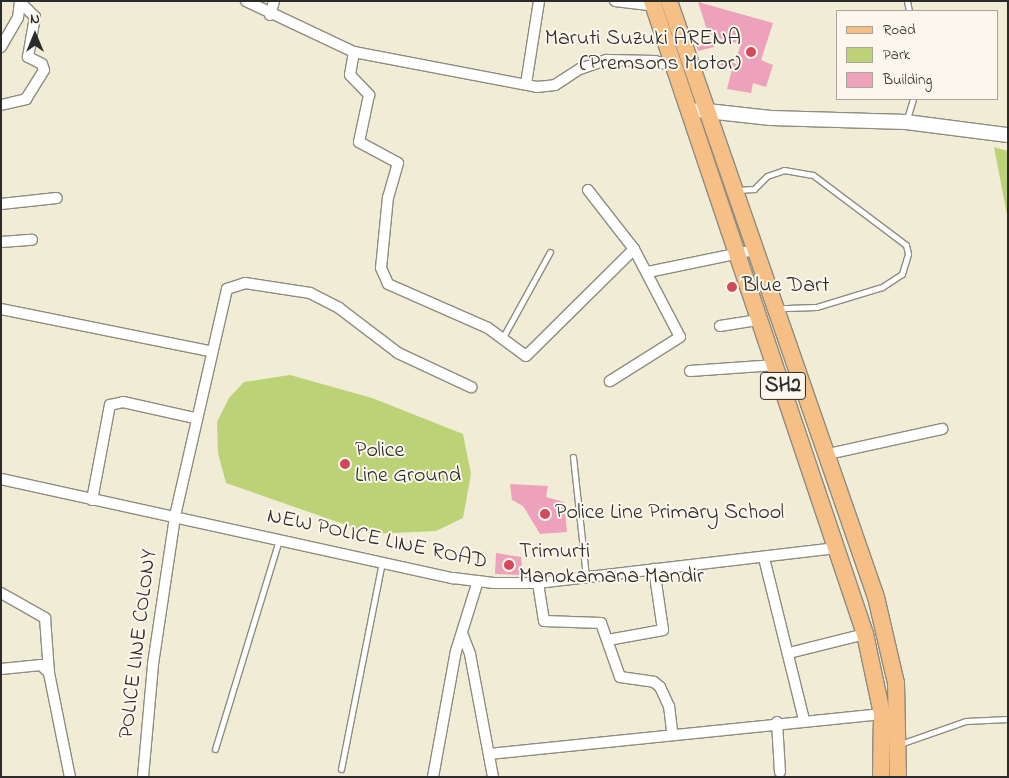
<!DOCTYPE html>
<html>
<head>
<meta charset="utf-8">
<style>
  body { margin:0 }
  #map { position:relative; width:1009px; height:778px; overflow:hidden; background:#f1ecd5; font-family:"Indie Flower",sans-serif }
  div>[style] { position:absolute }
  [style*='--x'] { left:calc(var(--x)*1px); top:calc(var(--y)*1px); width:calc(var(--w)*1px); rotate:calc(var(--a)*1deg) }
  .green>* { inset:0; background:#bcd276 }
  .building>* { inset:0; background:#eea1ba }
  .roads { filter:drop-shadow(1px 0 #8e8c80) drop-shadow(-1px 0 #8e8c80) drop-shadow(0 1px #8e8c80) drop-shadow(0 -1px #8e8c80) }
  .service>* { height:5px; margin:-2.5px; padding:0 2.5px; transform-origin:2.5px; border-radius:2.5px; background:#fff }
  .minor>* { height:10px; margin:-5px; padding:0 5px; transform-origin:5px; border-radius:5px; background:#fff }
  .tertiary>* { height:14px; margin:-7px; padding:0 7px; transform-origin:7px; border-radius:7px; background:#fff }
  .primary>* { height:16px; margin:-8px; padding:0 8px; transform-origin:8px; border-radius:8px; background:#f5bf86 }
  .dots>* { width:14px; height:14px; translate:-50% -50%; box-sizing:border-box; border:2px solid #fbf7ec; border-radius:50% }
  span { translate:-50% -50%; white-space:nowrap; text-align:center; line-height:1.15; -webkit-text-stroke:4px #fbf7ec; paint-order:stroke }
  .shield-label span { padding:1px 4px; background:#fbf7ec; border:1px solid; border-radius:4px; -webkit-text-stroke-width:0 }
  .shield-label { font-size:21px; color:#2b2b2b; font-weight:700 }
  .poi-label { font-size:22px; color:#2b2b2b }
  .right { translate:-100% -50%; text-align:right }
  .left { translate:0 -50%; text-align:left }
  .street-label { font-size:22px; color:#2b2b2b }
  .frame { position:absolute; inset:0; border:2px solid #2b2b2b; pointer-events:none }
  .legend { position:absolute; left:836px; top:10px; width:162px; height:90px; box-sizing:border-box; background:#fbf7ec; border:1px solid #a8a59f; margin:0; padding:6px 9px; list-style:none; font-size:15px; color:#2b2b2b }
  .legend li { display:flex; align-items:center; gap:10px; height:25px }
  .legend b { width:25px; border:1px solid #a8a59f }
  .north { position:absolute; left:10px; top:10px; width:50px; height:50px; -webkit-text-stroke:4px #fbf7ec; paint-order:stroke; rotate:0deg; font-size:14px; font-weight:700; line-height:20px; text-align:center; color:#2b2b2b }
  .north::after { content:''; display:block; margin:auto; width:18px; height:22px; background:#2b2b2b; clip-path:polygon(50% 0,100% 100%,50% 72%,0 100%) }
</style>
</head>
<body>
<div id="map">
  <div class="green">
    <i style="clip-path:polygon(994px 147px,1008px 151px,1008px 220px)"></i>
    <i style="clip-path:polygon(290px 375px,372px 398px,463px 434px,471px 474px,463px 518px,436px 531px,372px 534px,226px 483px,218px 453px,217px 422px,229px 398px,244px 382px)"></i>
  </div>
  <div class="building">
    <i style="clip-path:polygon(698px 2px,773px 23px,761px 60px,773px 65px,766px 87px,753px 83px,751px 93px,727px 89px,732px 69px,716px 67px,716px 61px,735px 62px,741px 44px,709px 36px)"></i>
    <i style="clip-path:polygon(710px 39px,714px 47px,698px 51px,696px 44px)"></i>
    <i style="clip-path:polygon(510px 484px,548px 486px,546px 497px,564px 502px,567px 532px,540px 534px,523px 506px,512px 500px)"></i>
    <i style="clip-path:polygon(496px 553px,521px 557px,523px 575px,495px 574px)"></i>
  </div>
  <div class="roads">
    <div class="service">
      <i style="--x:907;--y:1;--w:10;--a:79"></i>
      <i style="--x:906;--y:122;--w:24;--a:-73"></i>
      <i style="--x:737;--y:190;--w:17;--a:-3"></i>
      <i style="--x:754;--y:189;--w:18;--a:-45"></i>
      <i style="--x:767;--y:176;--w:18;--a:-19"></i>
      <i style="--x:784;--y:170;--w:29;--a:10"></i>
      <i style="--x:813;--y:175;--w:116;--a:37"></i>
      <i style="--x:906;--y:245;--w:9;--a:77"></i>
      <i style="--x:908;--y:254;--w:21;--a:107"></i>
      <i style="--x:902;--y:274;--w:24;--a:147"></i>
      <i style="--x:882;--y:287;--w:69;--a:163.1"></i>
      <i style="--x:816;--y:307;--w:37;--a:178"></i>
      <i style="--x:503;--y:337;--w:97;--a:-61.1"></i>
      <i style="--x:573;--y:457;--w:121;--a:83.8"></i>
      <i style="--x:900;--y:744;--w:70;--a:-19.2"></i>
      <i style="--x:966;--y:721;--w:42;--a:-2.7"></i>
      <i style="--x:215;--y:749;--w:219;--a:-73"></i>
      <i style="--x:341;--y:769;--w:211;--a:-78.8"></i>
    </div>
    <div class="minor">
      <i style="--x:246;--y:1;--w:119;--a:25.3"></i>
      <i style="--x:354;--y:52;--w:186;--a:10.8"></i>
      <i style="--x:537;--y:87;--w:18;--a:-6"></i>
      <i style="--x:555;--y:85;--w:30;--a:-33"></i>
      <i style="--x:580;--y:69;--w:28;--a:-19"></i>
      <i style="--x:606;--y:60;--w:49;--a:1.2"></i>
      <i style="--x:655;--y:61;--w:18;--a:16"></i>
      <i style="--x:615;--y:1;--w:38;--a:7"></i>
      <i style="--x:270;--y:15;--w:15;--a:-74"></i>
      <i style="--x:1;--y:47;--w:34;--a:-60"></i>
      <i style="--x:18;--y:18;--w:17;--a:-83"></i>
      <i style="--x:354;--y:52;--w:23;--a:100"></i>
      <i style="--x:350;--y:75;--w:28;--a:46"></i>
      <i style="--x:369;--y:95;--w:48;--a:102"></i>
      <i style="--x:359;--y:142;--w:44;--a:28.3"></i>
      <i style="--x:398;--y:163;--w:35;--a:106"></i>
      <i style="--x:388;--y:197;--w:71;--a:95.6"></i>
      <i style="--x:381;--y:268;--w:17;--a:66"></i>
      <i style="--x:388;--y:284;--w:109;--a:23.7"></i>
      <i style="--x:488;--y:328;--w:47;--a:36.4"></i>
      <i style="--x:526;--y:356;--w:152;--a:-44.7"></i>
      <i style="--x:526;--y:84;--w:84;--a:-81.1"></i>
      <i style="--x:1;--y:105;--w:26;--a:-13"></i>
      <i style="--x:26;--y:99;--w:34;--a:-58"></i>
      <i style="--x:44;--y:70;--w:6;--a:-108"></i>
      <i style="--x:42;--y:64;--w:16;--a:-153"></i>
      <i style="--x:28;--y:57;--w:41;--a:-80.1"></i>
      <i style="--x:35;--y:17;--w:21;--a:-135"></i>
      <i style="--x:588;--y:190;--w:75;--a:52.1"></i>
      <i style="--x:634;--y:249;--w:99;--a:62.4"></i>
      <i style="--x:680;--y:337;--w:83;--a:147.8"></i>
      <i style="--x:1;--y:204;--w:56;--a:-6.1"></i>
      <i style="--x:1;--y:242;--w:31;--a:-4"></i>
      <i style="--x:648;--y:272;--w:108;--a:-11.7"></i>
      <i style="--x:1;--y:309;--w:213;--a:11.4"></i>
      <i style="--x:720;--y:326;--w:39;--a:-9"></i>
      <i style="--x:690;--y:371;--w:86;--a:-4"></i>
      <i style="--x:828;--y:454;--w:117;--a:-12.4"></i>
      <i style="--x:1;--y:479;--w:463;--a:12.4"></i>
      <i style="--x:453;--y:578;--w:41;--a:7"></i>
      <i style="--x:494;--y:583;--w:44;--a:0"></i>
      <i style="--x:538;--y:583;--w:302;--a:-6.7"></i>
      <i style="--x:92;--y:500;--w:97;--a:-79.3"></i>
      <i style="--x:110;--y:405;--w:13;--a:-13"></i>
      <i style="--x:123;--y:402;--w:74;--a:12.5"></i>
      <i style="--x:764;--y:558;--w:167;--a:76.1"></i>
      <i style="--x:538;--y:583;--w:38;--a:81"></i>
      <i style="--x:544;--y:621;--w:57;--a:2"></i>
      <i style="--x:601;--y:623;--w:57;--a:70.6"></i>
      <i style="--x:620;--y:677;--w:34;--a:8"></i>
      <i style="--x:654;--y:682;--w:8;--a:40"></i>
      <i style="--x:660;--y:687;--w:21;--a:65"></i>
      <i style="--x:669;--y:706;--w:26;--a:83"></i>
      <i style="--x:1;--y:593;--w:51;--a:29.6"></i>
      <i style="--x:45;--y:618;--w:55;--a:85.8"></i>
      <i style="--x:462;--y:633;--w:22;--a:69"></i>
      <i style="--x:470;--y:654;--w:125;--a:79.4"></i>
      <i style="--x:608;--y:640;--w:56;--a:-10.3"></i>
      <i style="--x:663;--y:630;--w:62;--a:-98.4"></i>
      <i style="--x:789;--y:653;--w:78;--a:-14"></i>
      <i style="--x:1;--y:669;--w:40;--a:-5.7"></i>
      <i style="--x:41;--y:665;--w:11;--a:45"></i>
      <i style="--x:49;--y:673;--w:106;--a:78.6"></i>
      <i style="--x:777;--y:722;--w:50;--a:86.6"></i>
      <i style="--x:489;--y:754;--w:395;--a:-5.8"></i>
      <i style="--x:143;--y:777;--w:113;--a:-84.9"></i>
      <i style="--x:153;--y:664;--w:150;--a:-81.5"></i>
      <i style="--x:175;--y:516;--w:233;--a:-77.1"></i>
      <i style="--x:227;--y:289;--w:19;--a:-18"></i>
      <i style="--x:245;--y:283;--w:66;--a:8.7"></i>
      <i style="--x:310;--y:293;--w:33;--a:27"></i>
      <i style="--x:339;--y:308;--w:74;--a:37.3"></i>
      <i style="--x:398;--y:353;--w:81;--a:25"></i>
      <i style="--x:433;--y:777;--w:128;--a:-79.7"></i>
      <i style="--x:456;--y:651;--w:73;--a:-72.6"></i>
    </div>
    <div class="tertiary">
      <i style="--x:698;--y:110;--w:73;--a:6.3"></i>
      <i style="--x:771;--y:118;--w:135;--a:1.7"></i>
      <i style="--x:906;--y:122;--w:103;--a:7.3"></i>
    </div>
    <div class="primary">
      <i style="--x:652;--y:1;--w:668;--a:71.4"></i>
      <i style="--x:865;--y:634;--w:82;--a:78"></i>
      <i style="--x:882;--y:714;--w:63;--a:90.9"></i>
      <i style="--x:669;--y:1;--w:631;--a:70.85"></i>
      <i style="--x:876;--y:597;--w:88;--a:76.9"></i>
      <i style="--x:896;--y:683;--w:94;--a:88.8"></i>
    </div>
  </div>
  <div class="dots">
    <i style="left:751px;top:52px;background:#d1495b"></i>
    <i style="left:732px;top:287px;background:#d1495b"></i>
    <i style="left:345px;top:464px;background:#d1495b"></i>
    <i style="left:545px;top:514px;background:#d1495b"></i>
    <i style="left:509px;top:565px;background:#d1495b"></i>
  </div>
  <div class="shield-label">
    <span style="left:783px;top:386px">SH2</span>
  </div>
  <div class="poi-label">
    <span class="right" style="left:741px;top:52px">Maruti Suzuki ARENA<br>(Premsons Motor)</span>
    <span class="left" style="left:742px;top:287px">Blue Dart</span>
    <span class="left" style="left:355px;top:464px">Police<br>Line Ground</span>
    <span class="left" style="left:555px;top:514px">Police Line Primary School</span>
    <span class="left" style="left:519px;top:565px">Trimurti<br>Manokamana Mandir</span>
  </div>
  <div class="street-label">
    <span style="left:377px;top:540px;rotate:12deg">NEW POLICE LINE ROAD</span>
    <span style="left:139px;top:644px;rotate:-83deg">POLICE LINE COLONY</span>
  </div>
  <div class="frame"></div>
  <ul class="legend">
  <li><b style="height:6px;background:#f5bf86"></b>Road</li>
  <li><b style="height:14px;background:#bcd276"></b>Park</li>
  <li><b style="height:14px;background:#eea1ba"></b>Building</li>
  </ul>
  <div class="north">N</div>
</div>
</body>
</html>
